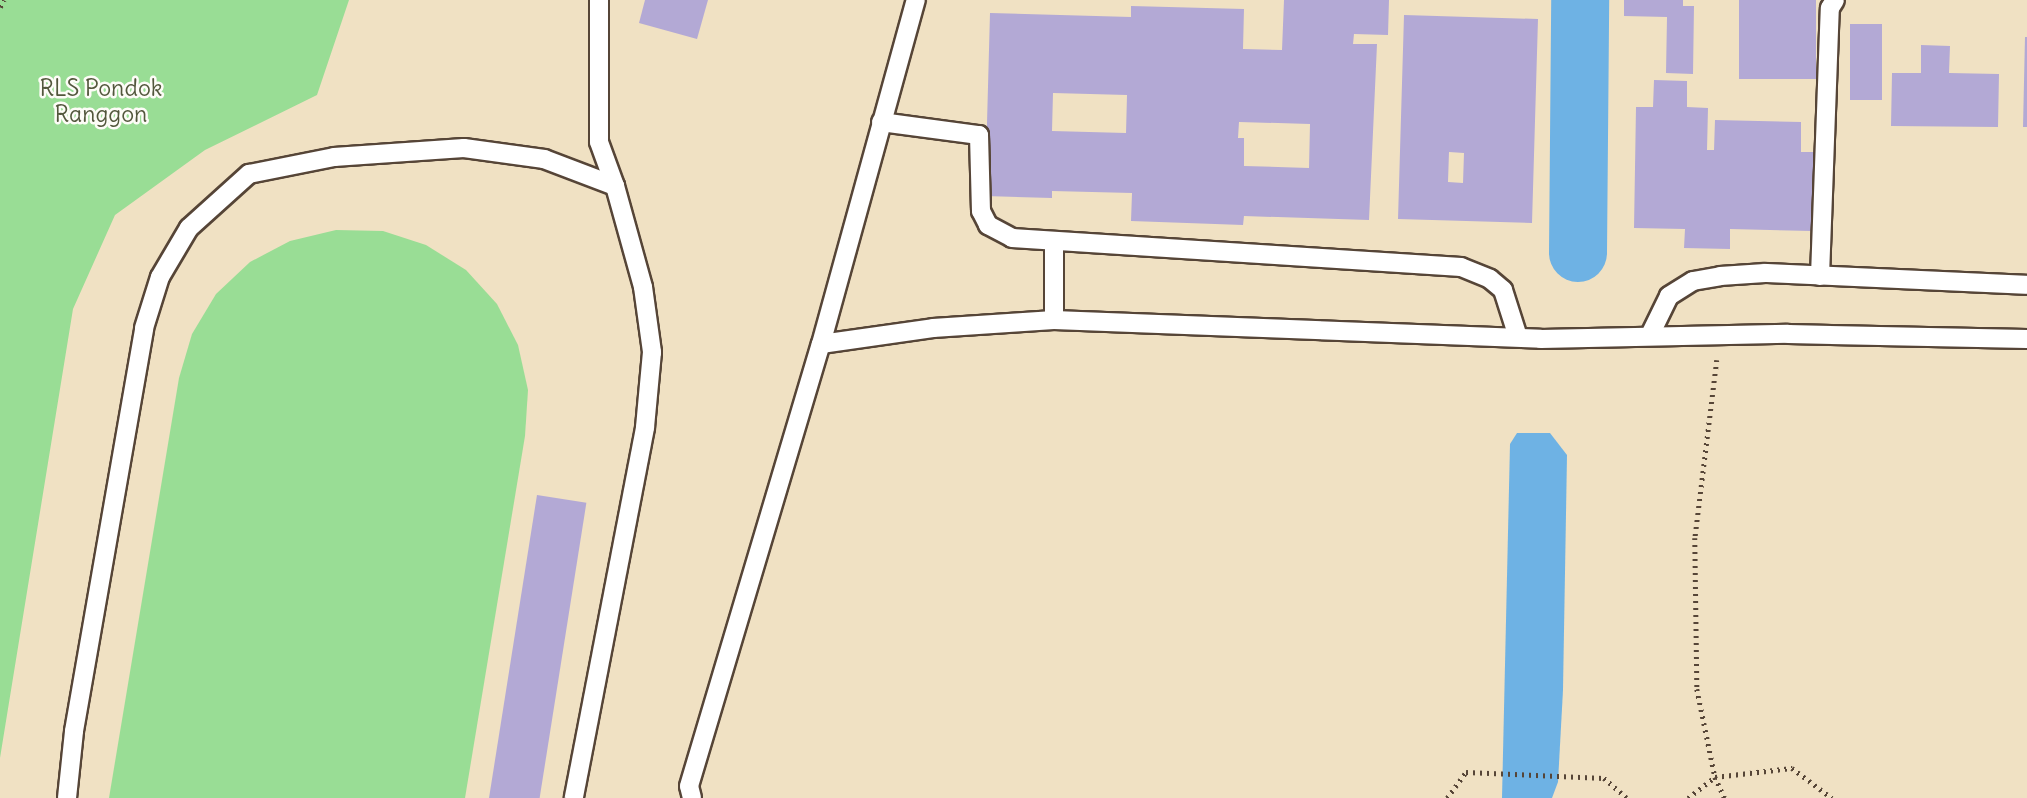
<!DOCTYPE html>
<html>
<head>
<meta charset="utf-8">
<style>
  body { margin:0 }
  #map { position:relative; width:2027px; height:798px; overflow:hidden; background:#f0e1c3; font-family:Delius,sans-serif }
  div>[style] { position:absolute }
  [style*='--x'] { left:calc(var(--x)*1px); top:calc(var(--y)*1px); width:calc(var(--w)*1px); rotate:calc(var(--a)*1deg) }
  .green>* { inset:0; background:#99dd95 }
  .water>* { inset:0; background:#6eb2e4 }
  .river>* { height:58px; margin:-29px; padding:0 29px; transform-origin:29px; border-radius:29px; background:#6eb2e4 }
  .building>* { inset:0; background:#b3a9d5; transform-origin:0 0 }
  .path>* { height:4.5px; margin-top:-2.25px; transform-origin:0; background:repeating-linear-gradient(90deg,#564537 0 2px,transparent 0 7px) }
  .roads { filter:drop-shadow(2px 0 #564537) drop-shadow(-2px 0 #564537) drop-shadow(0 2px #564537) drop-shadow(0 -2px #564537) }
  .service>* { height:18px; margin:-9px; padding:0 9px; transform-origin:9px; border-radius:9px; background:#fff }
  span { translate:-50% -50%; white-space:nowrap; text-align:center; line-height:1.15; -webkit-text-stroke:5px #fdfcf7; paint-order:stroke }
  .park-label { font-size:23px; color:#52573c }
</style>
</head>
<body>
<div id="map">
  <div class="green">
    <i style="clip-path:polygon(0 0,349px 0,317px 95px,205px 150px,115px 215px,73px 309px,0 758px)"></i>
    <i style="clip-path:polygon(336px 230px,383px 231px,426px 245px,466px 270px,497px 304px,518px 345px,528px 390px,525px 436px,465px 798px,109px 798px,179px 378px,192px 334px,216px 294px,250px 262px,290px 241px)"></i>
  </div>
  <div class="water">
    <i style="clip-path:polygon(1517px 433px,1550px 433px,1567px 455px,1563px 690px,1558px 782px,1552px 798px,1502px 798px,1510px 444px)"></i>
  </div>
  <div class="river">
    <i style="--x:1578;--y:253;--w:253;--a:-89.5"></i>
  </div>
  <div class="building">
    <i style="clip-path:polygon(645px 0,708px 0,697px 39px,639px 23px)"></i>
    <i style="clip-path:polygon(evenodd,1284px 0,1389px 0,1388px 35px,1354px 34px,1353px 44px,1377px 44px,1369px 220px,1244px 216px,1243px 225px,1131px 221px,1132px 193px,1052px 191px,1052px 198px,985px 196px,990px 13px,1131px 17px,1131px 6px,1244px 9px,1243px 49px,1282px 50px,1284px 0,1053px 93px,1127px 95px,1126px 133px,1052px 131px,1053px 93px,1284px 0,1239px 122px,1310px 124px,1309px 168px,1244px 166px,1244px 138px,1238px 138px,1239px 122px)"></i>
    <i style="clip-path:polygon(1624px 0,1683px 0,1683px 6px,1694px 6px,1693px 74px,1666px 73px,1667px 17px,1624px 16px)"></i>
    <i style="left:1739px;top:0;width:77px;height:79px"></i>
    <i style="clip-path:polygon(evenodd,1404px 15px,1538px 19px,1532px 223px,1398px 219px,1404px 15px,1449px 152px,1464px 153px,1463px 183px,1448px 182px,1449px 152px)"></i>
    <i style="left:1850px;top:24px;width:32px;height:76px"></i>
    <i style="clip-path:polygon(2025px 37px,2027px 37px,2027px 127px,2023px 127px)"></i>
    <i style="clip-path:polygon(1921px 45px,1950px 46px,1949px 73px,1999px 74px,1998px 127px,1891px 126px,1892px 73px,1921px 73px)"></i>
    <i style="clip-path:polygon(1654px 80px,1687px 81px,1687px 107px,1708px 108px,1707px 150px,1714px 150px,1715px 120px,1801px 122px,1801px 152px,1814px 152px,1812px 231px,1730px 229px,1730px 249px,1684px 248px,1685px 229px,1634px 228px,1636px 107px,1653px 107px)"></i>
    <i style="left:537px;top:495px;width:50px;height:308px;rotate:9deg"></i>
  </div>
  <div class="path">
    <i style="--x:0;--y:7;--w:8;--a:-60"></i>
    <i style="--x:1717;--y:360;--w:179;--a:97"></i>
    <i style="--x:1695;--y:538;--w:151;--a:89.2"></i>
    <i style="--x:1697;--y:689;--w:90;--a:78.4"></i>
    <i style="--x:1715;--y:777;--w:23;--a:65"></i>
    <i style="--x:1447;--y:798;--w:32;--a:-54"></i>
    <i style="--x:1466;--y:772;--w:138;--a:2.5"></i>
    <i style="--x:1604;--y:778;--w:30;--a:41"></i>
    <i style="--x:1688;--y:798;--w:34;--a:-38"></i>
    <i style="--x:1715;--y:777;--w:78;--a:-6.7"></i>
    <i style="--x:1792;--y:768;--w:50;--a:36.9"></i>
  </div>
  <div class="roads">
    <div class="service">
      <i style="--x:599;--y:0;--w:142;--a:90"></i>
      <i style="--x:599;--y:142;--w:47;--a:70"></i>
      <i style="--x:881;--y:122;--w:99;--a:7.6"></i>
      <i style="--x:979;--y:135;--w:76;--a:88.5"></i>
      <i style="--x:981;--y:211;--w:16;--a:63"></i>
      <i style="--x:988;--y:225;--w:27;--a:28"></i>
      <i style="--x:1012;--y:238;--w:450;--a:3.7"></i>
      <i style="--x:1461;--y:267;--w:31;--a:22"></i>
      <i style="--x:1490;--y:279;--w:17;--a:40"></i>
      <i style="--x:1503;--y:290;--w:49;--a:72.3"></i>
      <i style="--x:1054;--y:241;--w:79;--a:90"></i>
      <i style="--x:1820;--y:276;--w:268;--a:-87.9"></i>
      <i style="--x:1830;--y:8;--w:9;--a:-58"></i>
      <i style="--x:1650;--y:335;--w:43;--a:-64"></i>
      <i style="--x:1669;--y:296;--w:28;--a:-32"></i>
      <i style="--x:1693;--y:281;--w:27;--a:-10"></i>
      <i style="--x:1720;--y:276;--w:45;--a:-3.8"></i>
      <i style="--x:1765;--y:273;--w:262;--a:2.6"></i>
      <i style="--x:821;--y:344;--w:113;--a:-8.1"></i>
      <i style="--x:933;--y:328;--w:121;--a:-3.8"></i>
      <i style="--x:1054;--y:320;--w:487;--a:2.2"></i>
      <i style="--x:1541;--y:339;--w:247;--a:-1.2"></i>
      <i style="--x:1788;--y:334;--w:239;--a:1.2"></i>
      <i style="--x:67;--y:798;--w:67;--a:-84"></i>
      <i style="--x:74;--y:731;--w:409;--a:-80.1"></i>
      <i style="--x:144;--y:328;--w:53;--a:-72.6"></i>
      <i style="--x:160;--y:277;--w:57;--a:-59.4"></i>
      <i style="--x:189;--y:228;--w:81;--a:-42"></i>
      <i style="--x:249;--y:174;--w:87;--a:-11.3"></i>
      <i style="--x:334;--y:157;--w:130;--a:-4"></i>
      <i style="--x:464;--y:148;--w:81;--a:7.8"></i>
      <i style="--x:544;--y:159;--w:76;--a:20.8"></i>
      <i style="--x:615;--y:186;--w:105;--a:74.5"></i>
      <i style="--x:643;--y:287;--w:66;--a:82.1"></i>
      <i style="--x:652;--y:352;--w:76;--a:95.3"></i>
      <i style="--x:645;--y:428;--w:377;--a:100.9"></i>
      <i style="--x:692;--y:798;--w:12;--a:-104"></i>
      <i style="--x:689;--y:786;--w:461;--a:-73.4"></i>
      <i style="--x:821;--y:344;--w:357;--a:-74.6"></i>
    </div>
  </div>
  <div class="park-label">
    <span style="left:101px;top:101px">RLS Pondok<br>Ranggon</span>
  </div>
</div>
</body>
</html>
